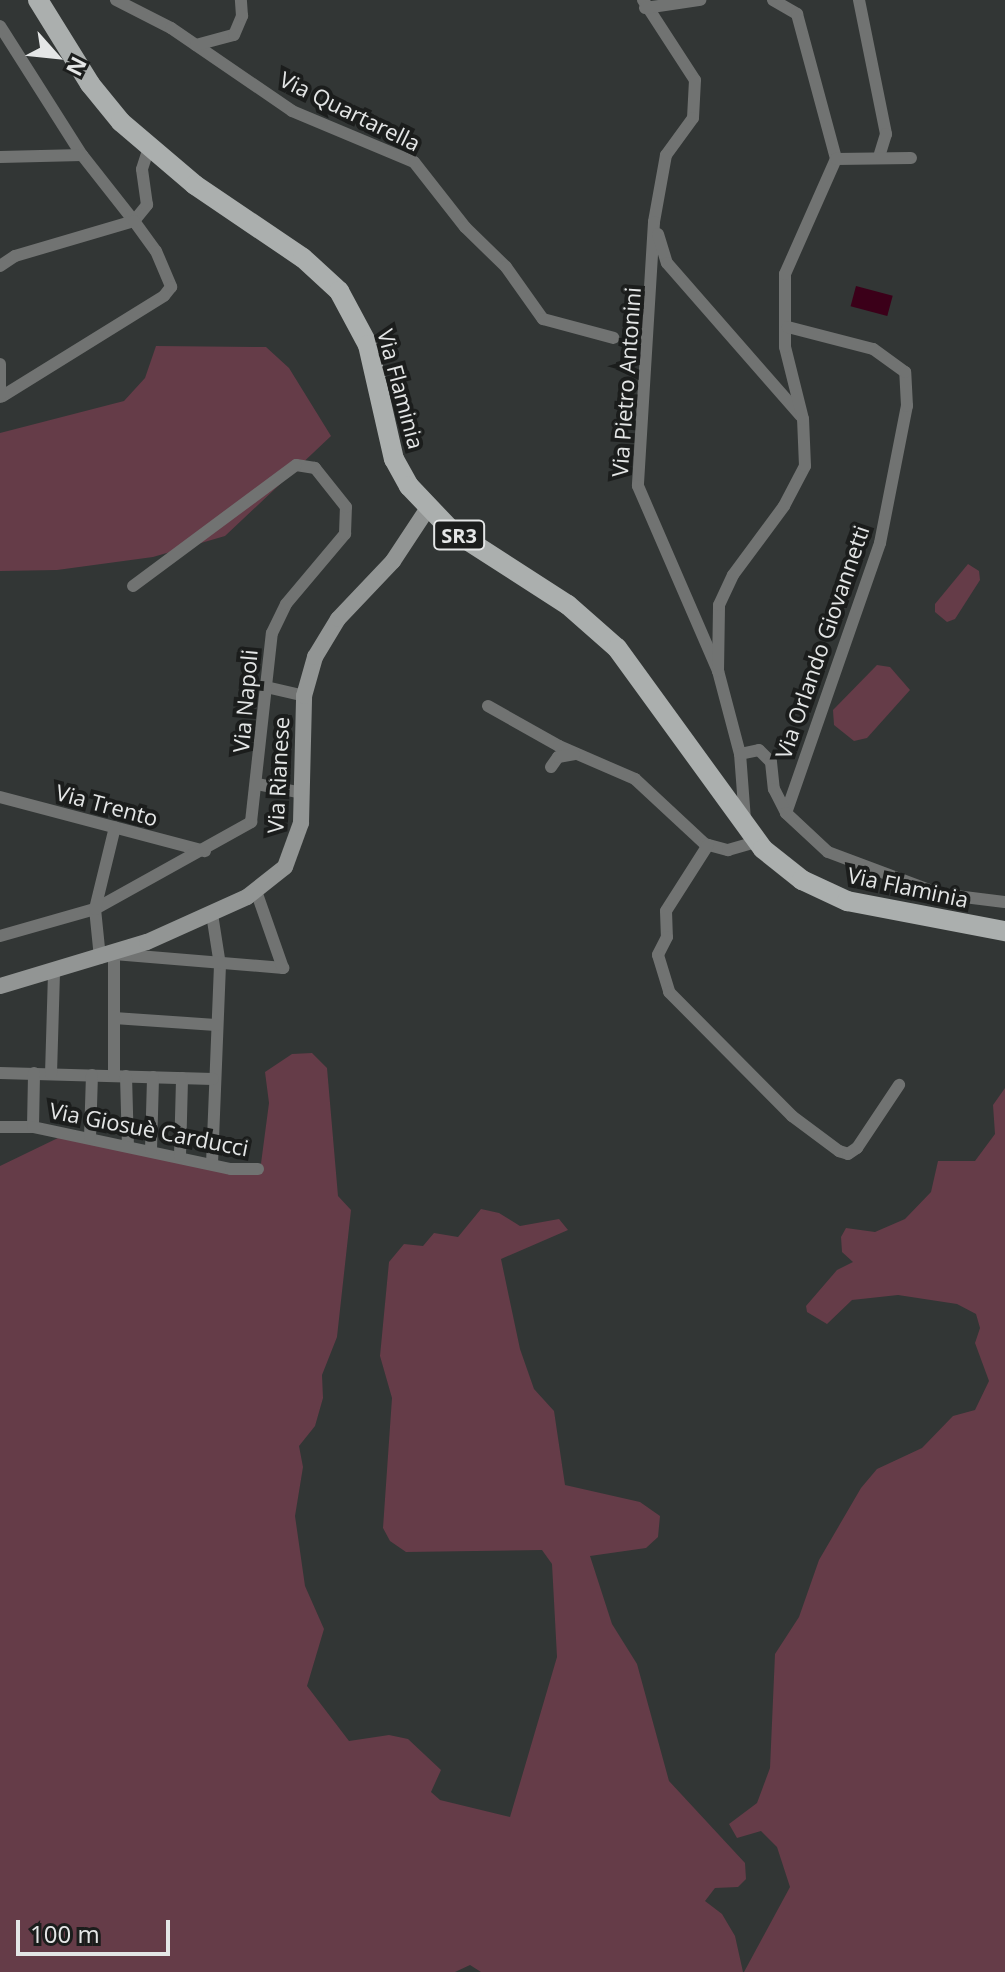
<!DOCTYPE html>
<html>
<head>
<meta charset="utf-8">
<style>
  body { margin:0 }
  #map { position:relative; width:1005px; height:1972px; overflow:hidden; background:#323635; font-family:"Open Sans",sans-serif }
  div>[style] { position:absolute }
  [style*='--x'] { left:calc(var(--x)*1px); top:calc(var(--y)*1px); width:calc(var(--w)*1px); rotate:calc(var(--a)*1deg) }
  .green>* { inset:0; background:#653c48 }
  .water>* { inset:0; background:#3b0019; transform-origin:0 0 }
  .street>* { height:12px; margin:-6px; padding:0 6px; transform-origin:6px; border-radius:6px; background:#717372 }
  .secondary>* { height:16px; margin:-8px; padding:0 8px; transform-origin:8px; border-radius:8px; background:#929594 }
  .primary>* { height:20px; margin:-10px; padding:0 10px; transform-origin:10px; border-radius:10px; background:#abafae }
  span { translate:-50% -50%; white-space:nowrap; text-align:center; line-height:1.15; -webkit-text-stroke:8px #1b1d1c; paint-order:stroke }
  .shield-label span { padding:2px 6px; background:#1b1d1c; border:2px solid; border-radius:6px; -webkit-text-stroke-width:0 }
  .shield-label { font-size:20px; color:#e4e6e6; font-weight:700 }
  .street-label { font-size:22px; color:#e4e6e6 }
  .north { position:absolute; left:16px; top:16px; width:80px; height:80px; -webkit-text-stroke:6px #1b1d1c; paint-order:stroke; rotate:117deg; font-size:22px; font-weight:700; line-height:32px; text-align:center; color:#e4e6e6 }
  .north::after { content:''; display:block; margin:auto; width:28px; height:36px; background:#e4e6e6; clip-path:polygon(50% 0,100% 100%,50% 72%,0 100%) }
  .scale { position:absolute; left:16px; top:1920px; width:154px; height:36px; box-sizing:border-box; border:4px solid #e4e6e6; border-top:0; padding-left:10px; font-size:24px; line-height:28px; white-space:nowrap; color:#e4e6e6; -webkit-text-stroke:6px #1b1d1c; paint-order:stroke }
</style>
</head>
<body>
<div id="map">
  <div class="green">
    <i style="clip-path:polygon(156px 346px,266px 347px,289px 368px,331px 436px,225px 536px,153px 557px,57px 570px,0 571px,0 433px,124px 401px,145px 378px)"></i>
    <i style="clip-path:polygon(968px 564px,979px 571px,980px 580px,955px 619px,947px 622px,935px 612px,935px 604px)"></i>
    <i style="clip-path:polygon(877px 665px,890px 667px,910px 690px,867px 738px,854px 741px,834px 725px,833px 710px)"></i>
    <i style="clip-path:polygon(312px 1053px,327px 1068px,338px 1196px,351px 1210px,337px 1337px,322px 1375px,323px 1398px,315px 1426px,299px 1446px,303px 1467px,295px 1516px,305px 1586px,324px 1629px,307px 1686px,349px 1741px,389px 1735px,408px 1739px,441px 1770px,431px 1792px,440px 1800px,510px 1817px,557px 1657px,552px 1564px,542px 1550px,406px 1552px,390px 1541px,383px 1528px,392px 1398px,380px 1356px,389px 1262px,404px 1244px,423px 1246px,434px 1233px,458px 1237px,481px 1209px,499px 1213px,520px 1226px,559px 1219px,568px 1230px,501px 1259px,520px 1349px,534px 1389px,554px 1411px,565px 1485px,640px 1502px,660px 1516px,658px 1537px,646px 1548px,590px 1556px,612px 1624px,637px 1664px,669px 1781px,745px 1863px,746px 1879px,738px 1887px,715px 1888px,705px 1901px,722px 1914px,735px 1936px,743px 1972px,481px 1972px,470px 1965px,455px 1972px,0 1972px,0 1166px,60px 1137px,260px 1171px,269px 1103px,265px 1072px,292px 1054px)"></i>
    <i style="clip-path:polygon(1005px 1088px,1005px 1972px,744px 1972px,790px 1887px,777px 1847px,761px 1831px,737px 1838px,729px 1824px,757px 1803px,770px 1768px,775px 1654px,799px 1617px,819px 1560px,861px 1488px,877px 1469px,922px 1448px,953px 1416px,975px 1410px,989px 1381px,975px 1343px,980px 1328px,976px 1314px,957px 1304px,898px 1295px,852px 1300px,827px 1324px,807px 1312px,806px 1306px,837px 1270px,853px 1262px,842px 1252px,841px 1237px,846px 1228px,875px 1232px,905px 1219px,931px 1192px,938px 1161px,975px 1161px,995px 1134px,993px 1105px)"></i>
  </div>
  <div class="water">
    <i style="left:856px;top:286px;width:38px;height:21px;rotate:15deg"></i>
  </div>
  <div class="street">
    <i style="--x:116;--y:0;--w:62;--a:27"></i>
    <i style="--x:171;--y:28;--w:147;--a:34.4"></i>
    <i style="--x:292;--y:111;--w:132;--a:22.7"></i>
    <i style="--x:414;--y:162;--w:83;--a:51.9"></i>
    <i style="--x:465;--y:227;--w:57;--a:44.3"></i>
    <i style="--x:506;--y:267;--w:64;--a:54.6"></i>
    <i style="--x:543;--y:319;--w:73;--a:15"></i>
    <i style="--x:643;--y:0;--w:95;--a:57"></i>
    <i style="--x:695;--y:80;--w:38;--a:93"></i>
    <i style="--x:693;--y:118;--w:46;--a:126.1"></i>
    <i style="--x:666;--y:155;--w:68;--a:100.2"></i>
    <i style="--x:654;--y:222;--w:264;--a:93.5"></i>
    <i style="--x:638;--y:486;--w:202;--a:66.6"></i>
    <i style="--x:773;--y:0;--w:28;--a:30"></i>
    <i style="--x:797;--y:14;--w:150;--a:74.9"></i>
    <i style="--x:859;--y:0;--w:137;--a:78.6"></i>
    <i style="--x:886;--y:134;--w:21;--a:107"></i>
    <i style="--x:645;--y:8;--w:56;--a:-8.3"></i>
    <i style="--x:0;--y:26;--w:153;--a:57.6"></i>
    <i style="--x:82;--y:155;--w:84;--a:51.8"></i>
    <i style="--x:134;--y:221;--w:21;--a:-51"></i>
    <i style="--x:147;--y:205;--w:36;--a:-98"></i>
    <i style="--x:142;--y:169;--w:23;--a:-72"></i>
    <i style="--x:196;--y:45;--w:39;--a:-15"></i>
    <i style="--x:234;--y:35;--w:21;--a:-67"></i>
    <i style="--x:242;--y:16;--w:16;--a:-94"></i>
    <i style="--x:0;--y:157;--w:82;--a:-1.4"></i>
    <i style="--x:658;--y:234;--w:30;--a:73"></i>
    <i style="--x:667;--y:263;--w:203;--a:48.8"></i>
    <i style="--x:0;--y:266;--w:18;--a:-34"></i>
    <i style="--x:15;--y:256;--w:124;--a:-16.4"></i>
    <i style="--x:134;--y:221;--w:37;--a:54"></i>
    <i style="--x:156;--y:251;--w:39;--a:67"></i>
    <i style="--x:171;--y:287;--w:11;--a:128"></i>
    <i style="--x:164;--y:296;--w:190;--a:148.2"></i>
    <i style="--x:0;--y:364;--w:33;--a:90"></i>
    <i style="--x:266;--y:687;--w:39;--a:13"></i>
    <i style="--x:488;--y:706;--w:81;--a:29.4"></i>
    <i style="--x:559;--y:746;--w:83;--a:23.5"></i>
    <i style="--x:635;--y:779;--w:96;--a:42.9"></i>
    <i style="--x:705;--y:844;--w:24;--a:15"></i>
    <i style="--x:728;--y:850;--w:29;--a:-16"></i>
    <i style="--x:740;--y:754;--w:86;--a:-104.8"></i>
    <i style="--x:718;--y:671;--w:66;--a:-89.1"></i>
    <i style="--x:719;--y:605;--w:33;--a:-65"></i>
    <i style="--x:733;--y:575;--w:86;--a:-53.5"></i>
    <i style="--x:784;--y:506;--w:45;--a:-62.3"></i>
    <i style="--x:805;--y:466;--w:47;--a:-92.4"></i>
    <i style="--x:803;--y:419;--w:74;--a:-104"></i>
    <i style="--x:785;--y:347;--w:73;--a:-90"></i>
    <i style="--x:785;--y:274;--w:126;--a:-66.1"></i>
    <i style="--x:836;--y:159;--w:75;--a:-0.8"></i>
    <i style="--x:551;--y:767;--w:12;--a:-55"></i>
    <i style="--x:558;--y:757;--w:17;--a:-10"></i>
    <i style="--x:257;--y:784;--w:47;--a:11.1"></i>
    <i style="--x:0;--y:797;--w:212;--a:14.8"></i>
    <i style="--x:786;--y:813;--w:286;--a:-70.8"></i>
    <i style="--x:880;--y:543;--w:140;--a:-78.9"></i>
    <i style="--x:907;--y:406;--w:34;--a:-93"></i>
    <i style="--x:905;--y:372;--w:39;--a:-144"></i>
    <i style="--x:873;--y:349;--w:88;--a:-165.5"></i>
    <i style="--x:745;--y:820;--w:66;--a:-94.3"></i>
    <i style="--x:740;--y:754;--w:19;--a:-12"></i>
    <i style="--x:759;--y:750;--w:17;--a:45"></i>
    <i style="--x:771;--y:762;--w:27;--a:84"></i>
    <i style="--x:774;--y:789;--w:27;--a:63"></i>
    <i style="--x:786;--y:813;--w:57;--a:42.9"></i>
    <i style="--x:828;--y:852;--w:120;--a:20.6"></i>
    <i style="--x:940;--y:894;--w:65;--a:7"></i>
    <i style="--x:708;--y:845;--w:78;--a:122.5"></i>
    <i style="--x:666;--y:911;--w:26;--a:88"></i>
    <i style="--x:667;--y:937;--w:20;--a:117"></i>
    <i style="--x:658;--y:955;--w:39;--a:73"></i>
    <i style="--x:669;--y:992;--w:175;--a:45.2"></i>
    <i style="--x:792;--y:1116;--w:59;--a:36.7"></i>
    <i style="--x:839;--y:1151;--w:9;--a:18"></i>
    <i style="--x:848;--y:1154;--w:11;--a:-34"></i>
    <i style="--x:857;--y:1148;--w:76;--a:-56.3"></i>
    <i style="--x:212;--y:914;--w:52;--a:81.1"></i>
    <i style="--x:220;--y:965;--w:198;--a:92.3"></i>
    <i style="--x:0;--y:936;--w:99;--a:-15.9"></i>
    <i style="--x:95;--y:909;--w:179;--a:-29.1"></i>
    <i style="--x:251;--y:822;--w:190;--a:-83.7"></i>
    <i style="--x:272;--y:633;--w:32;--a:-64"></i>
    <i style="--x:286;--y:604;--w:92;--a:-49.9"></i>
    <i style="--x:345;--y:534;--w:27;--a:-88"></i>
    <i style="--x:346;--y:507;--w:50;--a:-128.5"></i>
    <i style="--x:315;--y:468;--w:19;--a:-171"></i>
    <i style="--x:296;--y:465;--w:203;--a:143.4"></i>
    <i style="--x:100;--y:958;--w:49;--a:-95.8"></i>
    <i style="--x:95;--y:909;--w:84;--a:-76.3"></i>
    <i style="--x:114;--y:1018;--w:102;--a:3.9"></i>
    <i style="--x:0;--y:1073;--w:213;--a:1.6"></i>
    <i style="--x:51;--y:1074;--w:102;--a:-88.3"></i>
    <i style="--x:114;--y:1076;--w:122;--a:-90"></i>
    <i style="--x:114;--y:954;--w:170;--a:4.7"></i>
    <i style="--x:283;--y:968;--w:82;--a:-109.3"></i>
    <i style="--x:126;--y:1076;--w:70;--a:88.4"></i>
    <i style="--x:0;--y:1127;--w:33;--a:0"></i>
    <i style="--x:33;--y:1127;--w:54;--a:-88.9"></i>
    <i style="--x:33;--y:1127;--w:202;--a:12"></i>
    <i style="--x:231;--y:1169;--w:27;--a:0"></i>
    <i style="--x:90;--y:1138;--w:63;--a:-88.2"></i>
    <i style="--x:151;--y:1150;--w:73;--a:-88.4"></i>
    <i style="--x:180;--y:1156;--w:78;--a:-88.5"></i>
  </div>
  <div class="secondary">
    <i style="--x:0;--y:986;--w:153;--a:-16.7"></i>
    <i style="--x:147;--y:942;--w:110;--a:-24.2"></i>
    <i style="--x:247;--y:897;--w:48;--a:-38.3"></i>
    <i style="--x:285;--y:867;--w:47;--a:-70"></i>
    <i style="--x:301;--y:823;--w:127;--a:-88.6"></i>
    <i style="--x:304;--y:696;--w:41;--a:-74.2"></i>
    <i style="--x:315;--y:657;--w:44;--a:-58.8"></i>
    <i style="--x:338;--y:619;--w:80;--a:-46.5"></i>
    <i style="--x:393;--y:561;--w:64;--a:-56.6"></i>
  </div>
  <div class="primary">
    <i style="--x:38;--y:0;--w:99;--a:58.2"></i>
    <i style="--x:90;--y:84;--w:49;--a:50.8"></i>
    <i style="--x:121;--y:122;--w:97;--a:40.4"></i>
    <i style="--x:195;--y:185;--w:130;--a:34.1"></i>
    <i style="--x:303;--y:258;--w:49;--a:42.5"></i>
    <i style="--x:339;--y:291;--w:61;--a:61.8"></i>
    <i style="--x:368;--y:345;--w:117;--a:77.2"></i>
    <i style="--x:394;--y:459;--w:31;--a:61"></i>
    <i style="--x:409;--y:486;--w:59;--a:46.4"></i>
    <i style="--x:450;--y:529;--w:140;--a:32.8"></i>
    <i style="--x:568;--y:605;--w:65;--a:41.3"></i>
    <i style="--x:617;--y:648;--w:248;--a:54"></i>
    <i style="--x:763;--y:849;--w:50;--a:38.5"></i>
    <i style="--x:802;--y:880;--w:50;--a:25"></i>
    <i style="--x:847;--y:901;--w:161;--a:10.8"></i>
  </div>
  <div class="shield-label">
    <span style="left:459px;top:535px">SR3</span>
  </div>
  <div class="street-label">
    <span style="left:350px;top:111px;rotate:26deg">Via Quartarella</span>
    <span style="left:626px;top:382px;rotate:-86deg">Via Pietro Antonini</span>
    <span style="left:401px;top:389px;rotate:75deg">Via Flaminia</span>
    <span style="left:822px;top:642px;rotate:-71deg">Via Orlando Giovannetti</span>
    <span style="left:245px;top:701px;rotate:-85deg">Via Napoli</span>
    <span style="left:278px;top:775px;rotate:-87deg">Via Rianese</span>
    <span style="left:107px;top:805px;rotate:15deg">Via Trento</span>
    <span style="left:908px;top:887px;rotate:12deg">Via Flaminia</span>
    <span style="left:149px;top:1129px;rotate:11deg">Via Giosuè Carducci</span>
  </div>
  <div class="north">N</div>
  <div class="scale">100 m</div>
</div>
</body>
</html>
